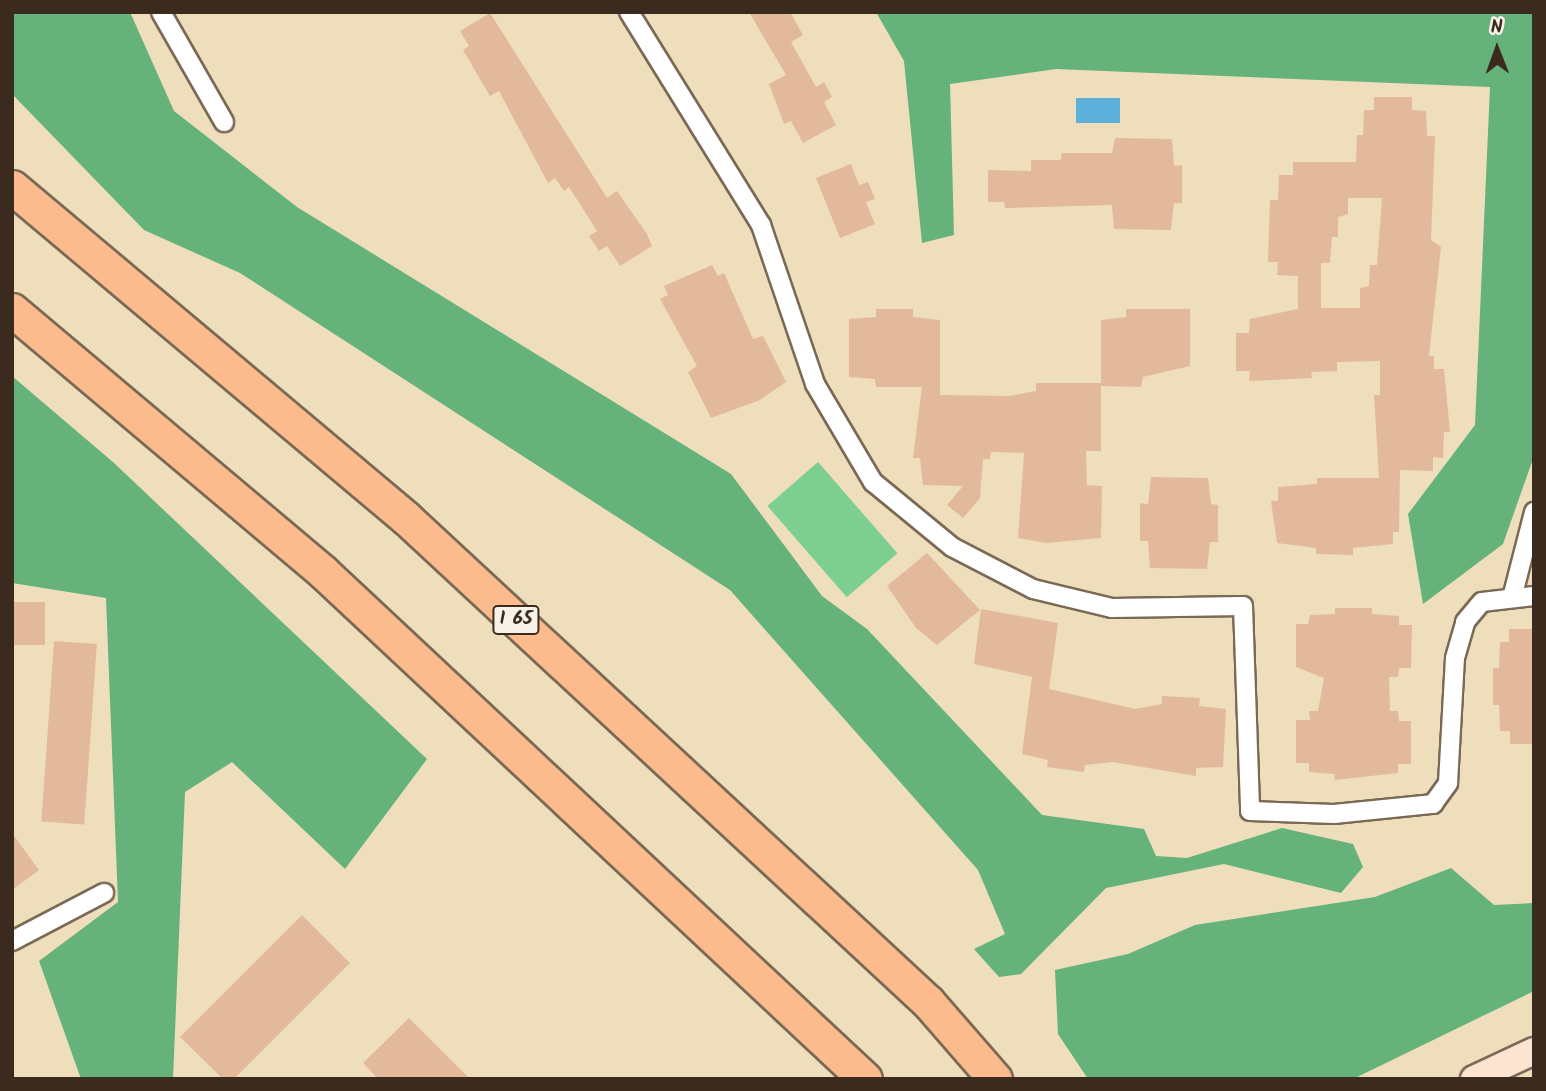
<!DOCTYPE html>
<html>
<head>
<meta charset="utf-8">
<style>
  body { margin:0 }
  #map { position:relative; width:1546px; height:1091px; overflow:hidden; background:#eedebb; font-family:Kalam,sans-serif }
  div>[style] { position:absolute }
  [style*='--x'] { left:calc(var(--x)*1px); top:calc(var(--y)*1px); width:calc(var(--w)*1px); rotate:calc(var(--a)*1deg) }
  .green>* { inset:0; background:#7ccf90; transform-origin:0 0 }
  .forest>* { inset:0; background:#65b27a }
  .water>* { inset:0; background:#5db0d9; transform-origin:0 0 }
  .building>* { inset:0; background:#e3b99c; transform-origin:0 0 }
  .roads { filter:drop-shadow(2px 0 #7a6955) drop-shadow(-2px 0 #7a6955) drop-shadow(0 2px #7a6955) drop-shadow(0 -2px #7a6955) }
  .street>* { height:18px; margin:-9px; padding:0 9px; transform-origin:9px; border-radius:9px; background:#fff }
  .secondary>* { height:26px; margin:-13px; padding:0 13px; transform-origin:13px; border-radius:13px; background:#fde4d1 }
  .highway>* { height:33px; margin:-16.5px; padding:0 16.5px; transform-origin:16.5px; border-radius:16.5px; background:#fbbb8d }
  span { translate:-50% -50%; white-space:nowrap; text-align:center; line-height:1.15; -webkit-text-stroke:5px #f7f3e8; paint-order:stroke }
  .shield-label span { padding:2px 5px; background:#f7f3e8; border:2px solid; border-radius:5px; -webkit-text-stroke-width:0 }
  .shield-label { font-size:19px; color:#3b2a1e; font-weight:700 }
  .frame { position:absolute; inset:0; border:14px solid #3b2a1e; pointer-events:none }
  .north { position:absolute; left:1462px; top:14px; width:70px; height:70px; -webkit-text-stroke:5px #f7f3e8; paint-order:stroke; rotate:359deg; font-size:19px; font-weight:700; line-height:28px; text-align:center; color:#3b2a1e }
  .north::after { content:''; display:block; margin:auto; width:24px; height:32px; background:#3b2a1e; clip-path:polygon(50% 0,100% 100%,50% 72%,0 100%) }
</style>
</head>
<body>
<div id="map">
  <div class="green">
    <i style="left:818px;top:462px;width:121px;height:67px;rotate:49deg"></i>
  </div>
  <div class="forest">
    <i style="clip-path:polygon(12px 12px,130px 12px,174px 111px,297px 207px,731px 474px,822px 596px,867px 629px,1042px 815px,1144px 829px,1156px 856px,1187px 858px,1282px 828px,1353px 844px,1363px 867px,1341px 893px,1224px 864px,1106px 888px,1021px 974px,999px 977px,974px 949px,1005px 934px,978px 870px,730px 590px,240px 273px,144px 230px,12px 94px)"></i>
    <i style="clip-path:polygon(876px 12px,1534px 12px,1534px 456px,1503px 544px,1423px 604px,1408px 514px,1475px 425px,1490px 87px,1056px 69px,950px 84px,954px 235px,922px 243px,904px 61px)"></i>
    <i style="clip-path:polygon(12px 376px,114px 463px,427px 759px,345px 869px,232px 762px,185px 792px,173px 1079px,81px 1079px,39px 961px,118px 902px,106px 598px,12px 583px)"></i>
    <i style="clip-path:polygon(1451px 868px,1494px 905px,1534px 903px,1534px 991px,1353px 1079px,1088px 1079px,1058px 1034px,1055px 970px,1128px 954px,1195px 925px,1375px 897px)"></i>
  </div>
  <div class="water">
    <i style="left:1076px;top:98px;width:44px;height:25px"></i>
  </div>
  <div class="building">
    <i style="clip-path:polygon(749px 12px,790px 12px,803px 35px,791px 42px,816px 87px,824px 82px,832px 97px,824px 102px,836px 125px,803px 143px,791px 121px,784px 124px,769px 84px,786px 75px)"></i>
    <i style="clip-path:polygon(490px 13px,607px 198px,617px 191px,647px 234px,652px 246px,620px 266px,607px 246px,599px 251px,589px 236px,597px 231px,569px 187px,564px 191px,555px 178px,548px 183px,499px 91px,490px 96px,463px 50px,469px 46px,460px 31px)"></i>
    <i style="clip-path:polygon(evenodd,1374px 97px,1412px 97px,1412px 110px,1426px 111px,1427px 136px,1435px 136px,1431px 240px,1441px 247px,1429px 356px,1434px 356px,1434px 369px,1444px 369px,1450px 432px,1444px 432px,1443px 458px,1433px 457px,1433px 471px,1400px 470px,1399px 532px,1393px 532px,1393px 544px,1353px 548px,1353px 555px,1316px 554px,1316px 548px,1277px 543px,1271px 501px,1278px 501px,1278px 487px,1317px 484px,1317px 478px,1379px 478px,1374px 395px,1380px 395px,1380px 361px,1337px 362px,1337px 371px,1311px 372px,1312px 378px,1249px 381px,1250px 371px,1236px 371px,1236px 333px,1249px 333px,1250px 319px,1298px 309px,1298px 276px,1277px 275px,1278px 262px,1268px 262px,1270px 200px,1278px 200px,1279px 175px,1293px 175px,1293px 162px,1356px 162px,1357px 135px,1363px 135px,1364px 110px,1374px 110px,1374px 97px,1348px 198px,1382px 198px,1377px 265px,1370px 265px,1369px 286px,1360px 288px,1360px 308px,1321px 308px,1321px 263px,1330px 263px,1332px 237px,1338px 237px,1338px 217px,1348px 214px,1348px 198px)"></i>
    <i style="clip-path:polygon(1115px 138px,1172px 139px,1174px 166px,1182px 165px,1182px 203px,1174px 203px,1171px 230px,1114px 229px,1112px 205px,1005px 208px,1004px 202px,988px 202px,988px 170px,1031px 171px,1031px 160px,1061px 160px,1062px 153px,1112px 153px)"></i>
    <i style="clip-path:polygon(851px 164px,859px 185px,868px 182px,875px 199px,866px 202px,875px 224px,840px 238px,816px 178px)"></i>
    <i style="clip-path:polygon(712px 265px,718px 276px,724px 273px,753px 339px,763px 336px,786px 382px,760px 400px,711px 418px,688px 372px,697px 366px,660px 299px,668px 295px,664px 286px)"></i>
    <i style="clip-path:polygon(876px 309px,913px 309px,913px 317px,940px 320px,940px 395px,1010px 396px,1036px 391px,1036px 383px,1101px 383px,1101px 320px,1126px 317px,1126px 309px,1190px 309px,1190px 366px,1143px 377px,1141px 387px,1101px 386px,1101px 451px,1086px 451px,1087px 485px,1102px 486px,1101px 538px,1046px 543px,1018px 538px,1024px 453px,991px 452px,990px 459px,983px 459px,980px 498px,963px 518px,947px 505px,963px 486px,923px 485px,920px 458px,913px 458px,922px 387px,876px 387px,875px 379px,849px 377px,849px 319px,876px 317px)"></i>
    <i style="clip-path:polygon(1151px 477px,1208px 478px,1211px 504px,1218px 505px,1218px 542px,1210px 542px,1207px 569px,1150px 568px,1148px 541px,1140px 541px,1140px 503px,1148px 504px)"></i>
    <i style="clip-path:polygon(927px 553px,980px 610px,937px 645px,916px 628px,887px 586px)"></i>
    <i style="left:12px;top:602px;width:33px;height:43px"></i>
    <i style="clip-path:polygon(1335px 608px,1372px 608px,1372px 614px,1399px 616px,1399px 625px,1412px 625px,1411px 668px,1399px 668px,1398px 677px,1389px 677px,1390px 711px,1398px 711px,1399px 721px,1411px 721px,1411px 764px,1398px 764px,1398px 773px,1335px 780px,1334px 774px,1309px 772px,1309px 763px,1296px 763px,1296px 720px,1310px 720px,1309px 711px,1318px 711px,1324px 678px,1296px 667px,1296px 624px,1308px 624px,1310px 615px,1335px 614px)"></i>
    <i style="clip-path:polygon(981px 609px,1058px 623px,1049px 689px,1135px 709px,1162px 704px,1162px 696px,1200px 698px,1199px 706px,1226px 709px,1223px 767px,1196px 768px,1196px 776px,1113px 762px,1085px 765px,1084px 772px,1047px 767px,1048px 760px,1022px 754px,1032px 677px,974px 664px)"></i>
    <i style="clip-path:polygon(1509px 629px,1534px 629px,1534px 744px,1510px 744px,1510px 731px,1500px 731px,1499px 705px,1493px 705px,1493px 668px,1499px 668px,1500px 642px,1509px 642px)"></i>
    <i style="left:54px;top:641px;width:43px;height:181px;rotate:4deg"></i>
    <i style="clip-path:polygon(12px 833px,39px 870px,12px 890px)"></i>
    <i style="clip-path:polygon(302px 915px,350px 963px,234px 1079px,223px 1079px,180px 1037px)"></i>
    <i style="clip-path:polygon(409px 1018px,470px 1079px,378px 1079px,363px 1063px)"></i>
  </div>
  <div class="roads">
    <div class="street">
      <i style="--x:161;--y:12;--w:127;--a:60.2"></i>
      <i style="--x:629;--y:12;--w:251;--a:58.2"></i>
      <i style="--x:761;--y:225;--w:168;--a:71.2"></i>
      <i style="--x:815;--y:384;--w:114;--a:59.4"></i>
      <i style="--x:873;--y:482;--w:102;--a:39.4"></i>
      <i style="--x:952;--y:547;--w:91;--a:27.4"></i>
      <i style="--x:1033;--y:589;--w:81;--a:13.5"></i>
      <i style="--x:1112;--y:608;--w:131;--a:-0.9"></i>
      <i style="--x:1243;--y:606;--w:205;--a:88"></i>
      <i style="--x:1250;--y:811;--w:84;--a:2"></i>
      <i style="--x:1334;--y:814;--w:100;--a:-5.8"></i>
      <i style="--x:1433;--y:804;--w:26;--a:-54"></i>
      <i style="--x:1448;--y:783;--w:125;--a:-86.8"></i>
      <i style="--x:1455;--y:658;--w:37;--a:-74"></i>
      <i style="--x:1465;--y:622;--w:26;--a:-50"></i>
      <i style="--x:1482;--y:602;--w:52;--a:-6.6"></i>
      <i style="--x:1513;--y:594;--w:85;--a:-75.6"></i>
      <i style="--x:12;--y:941;--w:104;--a:-27.6"></i>
    </div>
    <div class="secondary">
      <i style="--x:1474;--y:1079;--w:66;--a:-25"></i>
    </div>
    <div class="highway">
      <i style="--x:12;--y:187;--w:515;--a:40.03"></i>
      <i style="--x:406;--y:518;--w:712;--a:42.84"></i>
      <i style="--x:928;--y:1002;--w:102;--a:49"></i>
      <i style="--x:12;--y:310;--w:407;--a:40.1"></i>
      <i style="--x:323;--y:572;--w:742;--a:43.09"></i>
    </div>
  </div>
  <div class="shield-label">
    <span style="left:516px;top:620px">I 65</span>
  </div>
  <div class="frame"></div>
  <div class="north">N</div>
</div>
</body>
</html>
